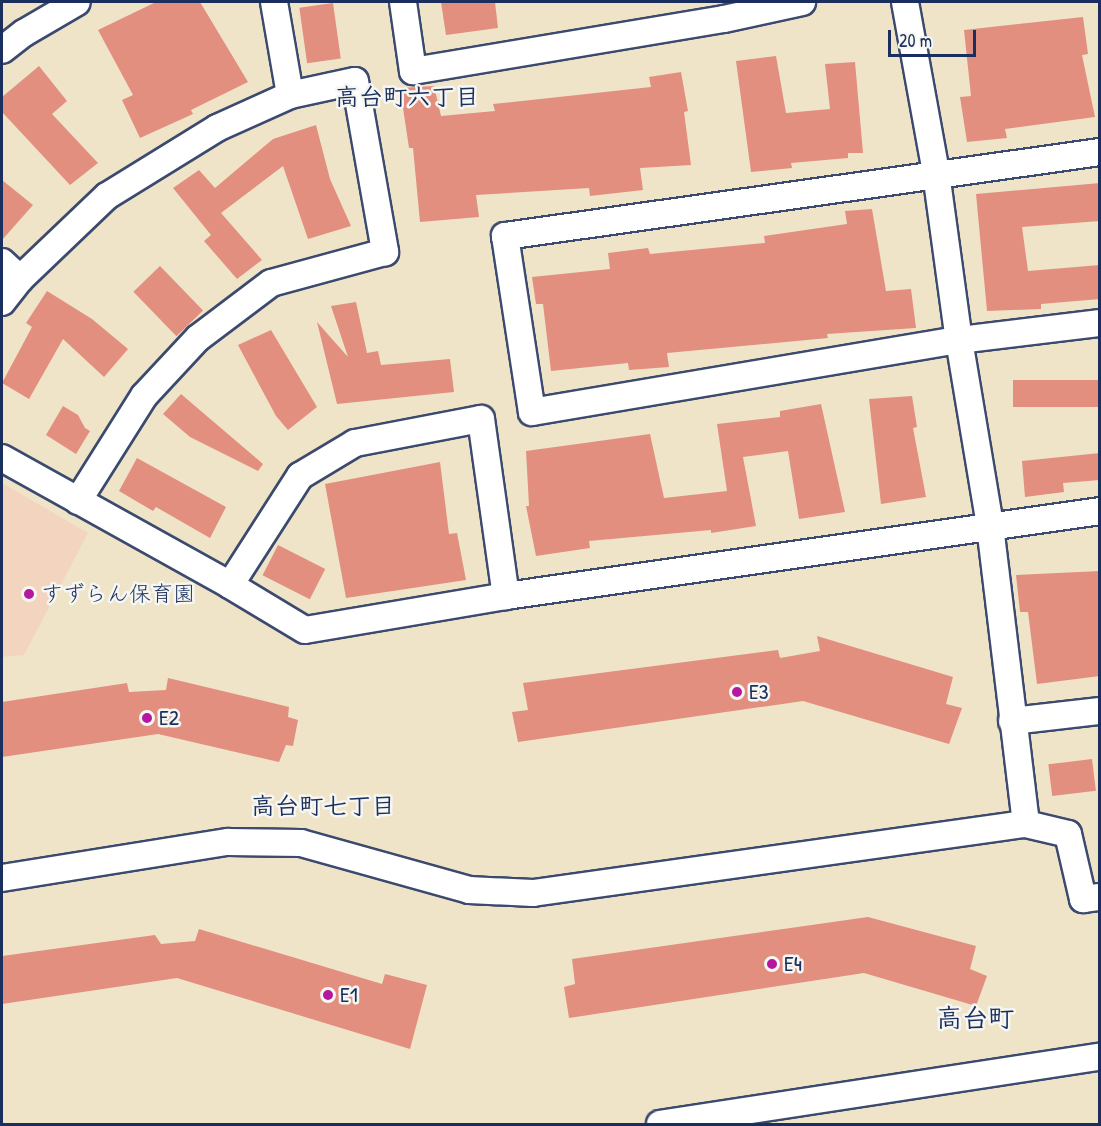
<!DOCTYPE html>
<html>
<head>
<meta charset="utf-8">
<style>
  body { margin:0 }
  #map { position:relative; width:1101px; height:1126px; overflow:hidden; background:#efe4c8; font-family:"Patrick Hand","Klee One",sans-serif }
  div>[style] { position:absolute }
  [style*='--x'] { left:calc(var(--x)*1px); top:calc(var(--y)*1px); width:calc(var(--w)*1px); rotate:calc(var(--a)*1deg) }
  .built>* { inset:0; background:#f3d4bf }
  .building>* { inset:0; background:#e38f7f; transform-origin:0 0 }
  .roads { filter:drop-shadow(2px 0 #3b4a6e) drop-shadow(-2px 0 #3b4a6e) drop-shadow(0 2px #3b4a6e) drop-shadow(0 -2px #3b4a6e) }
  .street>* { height:26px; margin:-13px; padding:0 13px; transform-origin:13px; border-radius:13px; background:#fff }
  .dots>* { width:16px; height:16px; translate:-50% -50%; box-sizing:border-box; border:3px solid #f6f6f2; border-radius:50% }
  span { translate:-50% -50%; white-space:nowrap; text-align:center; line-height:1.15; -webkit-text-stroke:5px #f6f6f2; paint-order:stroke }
  .poi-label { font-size:22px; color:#1b2f5e }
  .left { translate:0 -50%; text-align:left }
  .neighbourhood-label { font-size:24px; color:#1b2f5e; font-weight:700 }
  .quarter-label { font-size:26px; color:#1b2f5e; font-weight:700 }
  .frame { position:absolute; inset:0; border:3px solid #1b2f5e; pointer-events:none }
  .scale { position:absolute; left:888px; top:30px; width:88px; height:27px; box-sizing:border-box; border:3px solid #1b2f5e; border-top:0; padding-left:8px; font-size:18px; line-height:21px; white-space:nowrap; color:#1b2f5e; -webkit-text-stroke:4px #f6f6f2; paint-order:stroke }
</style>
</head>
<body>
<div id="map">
  <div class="built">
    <i style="clip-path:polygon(2px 483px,88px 533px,24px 655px,2px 657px)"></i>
  </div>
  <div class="building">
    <i style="clip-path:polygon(156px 2px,200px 2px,248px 82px,191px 110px,193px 114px,140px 138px,122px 100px,133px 95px,98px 30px)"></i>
    <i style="clip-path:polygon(441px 2px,495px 2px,498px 28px,446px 35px)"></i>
    <i style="left:333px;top:3px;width:56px;height:34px;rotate:82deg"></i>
    <i style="clip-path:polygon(1083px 17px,1088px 54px,1082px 55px,1095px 117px,1005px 129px,1007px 138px,967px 142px,960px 97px,971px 96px,964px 30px)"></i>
    <i style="clip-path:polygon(776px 56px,786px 113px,830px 109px,825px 64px,855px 62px,863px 153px,848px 153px,848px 158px,791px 163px,792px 168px,751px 172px,736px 61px)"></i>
    <i style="clip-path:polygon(39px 66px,67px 101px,52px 114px,98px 163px,70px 185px,2px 112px,2px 97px)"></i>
    <i style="clip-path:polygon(681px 72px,688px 111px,684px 112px,691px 165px,640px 168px,643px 190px,590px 196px,589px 188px,476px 195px,479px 217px,420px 222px,413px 148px,409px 148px,400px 88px,434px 86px,441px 116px,495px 111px,493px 104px,651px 87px,649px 77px)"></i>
    <i style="clip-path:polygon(316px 125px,330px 179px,351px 226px,308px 239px,283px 166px,221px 213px,262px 260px,237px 279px,204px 241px,211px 235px,173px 188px,199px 170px,215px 188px,273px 139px)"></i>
    <i style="clip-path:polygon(2px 180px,33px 205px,2px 240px)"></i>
    <i style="clip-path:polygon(1100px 183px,1100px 221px,1022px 227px,1028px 271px,1100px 265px,1100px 299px,1041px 304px,1041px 309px,987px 311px,976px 194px)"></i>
    <i style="clip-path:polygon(872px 209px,886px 291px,911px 289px,916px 328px,827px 334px,828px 338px,667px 353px,669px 367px,629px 370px,628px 363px,551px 371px,543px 304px,536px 304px,532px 277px,610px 269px,608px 253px,648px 248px,650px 254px,765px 243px,764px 236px,847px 224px,845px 211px)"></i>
    <i style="left:160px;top:266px;width:62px;height:37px;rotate:46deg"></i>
    <i style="clip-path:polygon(47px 291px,92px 319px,128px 349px,104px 377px,63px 339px,29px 399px,2px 383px,32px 327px,26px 323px)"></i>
    <i style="clip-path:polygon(356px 302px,367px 353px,378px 351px,381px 365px,450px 359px,454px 392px,337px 404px,317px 322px,348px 357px,331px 306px)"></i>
    <i style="clip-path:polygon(271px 330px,317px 407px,288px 430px,276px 416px,238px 345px)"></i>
    <i style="left:1100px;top:380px;width:27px;height:87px;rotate:90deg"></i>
    <i style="clip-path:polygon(181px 394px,263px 464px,258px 471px,190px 437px,163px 414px)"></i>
    <i style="clip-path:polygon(912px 396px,917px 427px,913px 428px,926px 497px,881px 504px,869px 399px)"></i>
    <i style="clip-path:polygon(821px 404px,845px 512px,799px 519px,788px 451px,743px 457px,756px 526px,711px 533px,711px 530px,589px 541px,590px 548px,536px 556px,526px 506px,529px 506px,526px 451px,650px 434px,664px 498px,727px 491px,717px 424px,780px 417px,780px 411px)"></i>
    <i style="clip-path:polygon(63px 406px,78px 415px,85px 428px,90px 431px,76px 454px,46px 435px)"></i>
    <i style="clip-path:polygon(1100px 453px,1100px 480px,1063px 483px,1064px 492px,1025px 497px,1022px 461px)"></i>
    <i style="clip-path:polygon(137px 458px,226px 507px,210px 538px,156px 507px,153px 511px,119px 491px)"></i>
    <i style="clip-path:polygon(440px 462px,449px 534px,457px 533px,466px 580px,346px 598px,325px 484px)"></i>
    <i style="left:278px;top:545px;width:53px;height:34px;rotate:27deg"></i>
    <i style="clip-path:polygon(1100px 571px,1100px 676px,1037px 684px,1028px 612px,1020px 612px,1016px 575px)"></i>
    <i style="clip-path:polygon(817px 636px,953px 677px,946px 704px,962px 708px,949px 744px,803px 701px,518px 742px,512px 712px,528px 710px,523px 683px,778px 650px,780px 658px,820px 651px)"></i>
    <i style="clip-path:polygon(168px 678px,289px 707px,288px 717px,298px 720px,293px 746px,286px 745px,279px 762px,158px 734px,2px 757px,2px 702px,127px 683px,129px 692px,166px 690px)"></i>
    <i style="left:1092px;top:759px;width:32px;height:44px;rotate:83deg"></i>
    <i style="clip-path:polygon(868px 917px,976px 946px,970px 969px,987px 976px,976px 1006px,864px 973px,569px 1018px,564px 987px,575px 984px,572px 959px)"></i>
    <i style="clip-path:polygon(199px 929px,382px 984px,385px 974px,427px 985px,410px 1049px,177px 978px,2px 1004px,2px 956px,155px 935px,161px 944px,195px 941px)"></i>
  </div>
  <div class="roads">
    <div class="street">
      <i style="--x:274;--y:2;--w:94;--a:80.2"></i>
      <i style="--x:403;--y:2;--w:70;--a:81.8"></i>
      <i style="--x:413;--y:71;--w:315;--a:-9.5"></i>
      <i style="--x:724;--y:19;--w:80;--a:-12.3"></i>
      <i style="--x:905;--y:2;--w:174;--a:79.7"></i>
      <i style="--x:936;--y:173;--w:169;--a:82.2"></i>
      <i style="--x:959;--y:340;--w:189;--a:80.5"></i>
      <i style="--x:990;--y:526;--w:300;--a:83.1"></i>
      <i style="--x:2;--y:50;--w:28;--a:-38"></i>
      <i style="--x:24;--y:33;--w:61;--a:-30.3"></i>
      <i style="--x:1100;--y:152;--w:601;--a:171.96"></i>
      <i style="--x:505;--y:236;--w:178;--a:81.3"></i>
      <i style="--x:532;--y:412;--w:433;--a:-9.6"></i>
      <i style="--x:959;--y:340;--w:142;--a:-6.9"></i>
      <i style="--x:2;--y:262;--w:25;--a:43"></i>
      <i style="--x:2;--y:302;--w:29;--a:-52"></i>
      <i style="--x:20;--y:279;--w:120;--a:-43.7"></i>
      <i style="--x:107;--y:196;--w:129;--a:-31.7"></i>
      <i style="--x:217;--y:128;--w:80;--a:-24.3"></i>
      <i style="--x:290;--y:95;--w:66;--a:-12.2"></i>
      <i style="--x:355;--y:81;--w:174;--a:80"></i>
      <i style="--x:385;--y:252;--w:118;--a:164.8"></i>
      <i style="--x:271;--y:283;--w:91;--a:143"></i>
      <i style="--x:198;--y:338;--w:79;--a:133"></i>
      <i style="--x:144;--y:396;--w:124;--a:122.2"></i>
      <i style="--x:2;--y:458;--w:261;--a:29.1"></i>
      <i style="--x:230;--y:585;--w:87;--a:31"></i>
      <i style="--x:305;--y:630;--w:204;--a:-9.6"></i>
      <i style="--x:506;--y:596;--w:600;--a:-8.14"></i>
      <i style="--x:230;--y:585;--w:130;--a:-57.3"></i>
      <i style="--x:300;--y:476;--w:64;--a:-31"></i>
      <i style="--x:355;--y:443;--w:128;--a:-10.8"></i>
      <i style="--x:481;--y:419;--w:179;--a:82"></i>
      <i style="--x:1012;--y:721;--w:89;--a:-6.5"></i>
      <i style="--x:2;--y:878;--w:229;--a:-9.1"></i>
      <i style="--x:228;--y:842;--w:73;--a:0.8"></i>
      <i style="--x:301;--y:843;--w:174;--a:15.6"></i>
      <i style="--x:469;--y:890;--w:64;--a:2.7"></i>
      <i style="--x:533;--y:893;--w:498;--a:-8"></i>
      <i style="--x:1026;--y:824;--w:43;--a:13.4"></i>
      <i style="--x:1068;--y:834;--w:67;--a:77"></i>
      <i style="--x:1083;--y:899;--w:17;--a:-7"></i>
      <i style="--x:660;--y:1124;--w:445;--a:-8.7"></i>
    </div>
  </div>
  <div class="dots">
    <i style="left:29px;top:594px;background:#b5179e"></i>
    <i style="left:737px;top:692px;background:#b5179e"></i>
    <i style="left:147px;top:718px;background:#b5179e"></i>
    <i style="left:772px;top:964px;background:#b5179e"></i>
    <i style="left:328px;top:995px;background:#b5179e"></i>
  </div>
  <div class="poi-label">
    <span class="left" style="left:41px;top:594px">すずらん保育園</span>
    <span class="left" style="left:749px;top:692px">E3</span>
    <span class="left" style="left:159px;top:718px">E2</span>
    <span class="left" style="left:784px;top:964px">E4</span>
    <span class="left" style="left:340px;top:995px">E1</span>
  </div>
  <div class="neighbourhood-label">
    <span style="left:407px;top:97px">高台町六丁目</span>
    <span style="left:323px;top:806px">高台町七丁目</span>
  </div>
  <div class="quarter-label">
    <span style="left:975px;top:1018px">高台町</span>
  </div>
  <div class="frame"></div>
  <div class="scale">20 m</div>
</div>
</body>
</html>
